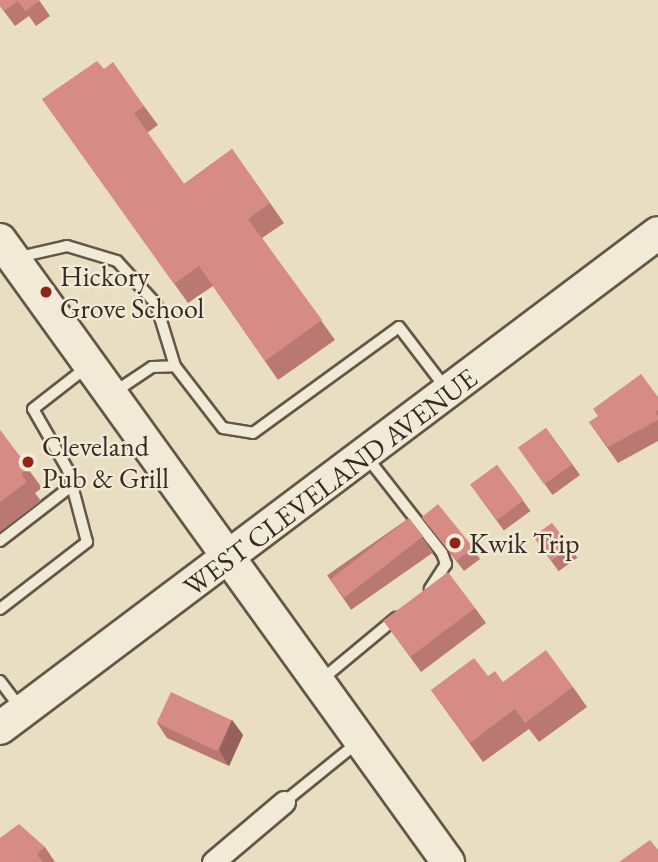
<!DOCTYPE html>
<html>
<head>
<meta charset="utf-8">
<style>
  body { margin:0 }
  #map { position:relative; width:658px; height:862px; overflow:hidden; background:#eadec2; font-family:"EB Garamond",serif }
  div>[style] { position:absolute }
  [style*='--x'] { left:calc(var(--x)*1px); top:calc(var(--y)*1px); width:calc(var(--w)*1px); rotate:calc(var(--a)*1deg) }
  .roads { filter:drop-shadow(2px 0 #645748) drop-shadow(-2px 0 #645748) drop-shadow(0 2px #645748) drop-shadow(0 -2px #645748) }
  .lane>* { height:10px; margin:-5px; padding:0 5px; transform-origin:5px; border-radius:5px; background:#f1ead7 }
  .street>* { height:21px; margin:-10.5px; padding:0 10.5px; transform-origin:10.5px; border-radius:10.5px; background:#f1ead7 }
  .secondary>* { height:32px; margin:-16px; padding:0 16px; transform-origin:16px; border-radius:16px; background:#f1ead7 }
  .wall>* { inset:0; background:#b97872; transform-origin:0 0 }
  .shaded-wall>* { inset:0; background:#96615d }
  .building>* { inset:0; background:#d78b85; transform-origin:0 0 }
  .dots>* { width:19px; height:19px; translate:-50% -50%; box-sizing:border-box; border:4px solid #f1ead7; border-radius:50% }
  span { translate:-50% -50%; white-space:nowrap; text-align:center; line-height:1.15; -webkit-text-stroke:5px #f1ead7; paint-order:stroke }
  .poi-label { font-size:28px; color:#382a20 }
  .left { translate:0 -50%; text-align:left }
  .street-label { font-size:28px; color:#382a20 }
</style>
</head>
<body>
<div id="map">
  <div class="roads">
    <div class="lane">
      <i style="--x:19;--y:257;--w:49;--a:-12.9"></i>
      <i style="--x:67;--y:246;--w:52;--a:16.7"></i>
      <i style="--x:117;--y:261;--w:58;--a:47.8"></i>
      <i style="--x:156;--y:304;--w:65;--a:73"></i>
      <i style="--x:113;--y:393;--w:47;--a:-33.7"></i>
      <i style="--x:152;--y:367;--w:23;--a:-2"></i>
      <i style="--x:175;--y:366;--w:78;--a:52.3"></i>
      <i style="--x:223;--y:428;--w:30;--a:9"></i>
      <i style="--x:253;--y:433;--w:180;--a:-36"></i>
      <i style="--x:399;--y:327;--w:79;--a:52.7"></i>
      <i style="--x:366;--y:456;--w:123;--a:51.9"></i>
      <i style="--x:442;--y:553;--w:12;--a:70"></i>
      <i style="--x:446;--y:564;--w:30;--a:123"></i>
      <i style="--x:0;--y:541;--w:88;--a:-37.6"></i>
      <i style="--x:0;--y:609;--w:110;--a:-37.6"></i>
      <i style="--x:87;--y:542;--w:74;--a:-104.8"></i>
      <i style="--x:68;--y:470;--w:70;--a:-119.8"></i>
      <i style="--x:33;--y:409;--w:68;--a:-37.9"></i>
      <i style="--x:0;--y:681;--w:35;--a:53"></i>
      <i style="--x:320;--y:681;--w:99;--a:-39.7"></i>
      <i style="--x:284;--y:802;--w:94;--a:-38.9"></i>
    </div>
    <div class="street">
      <i style="--x:213;--y:862;--w:93;--a:-40.2"></i>
    </div>
    <div class="secondary">
      <i style="--x:0;--y:240;--w:767;--a:54.24"></i>
      <i style="--x:0;--y:728;--w:823;--a:-36.95"></i>
    </div>
  </div>
  <div class="wall">
    <i style="clip-path:polygon(0 0,39px 0,50px 16px,36px 26px,29px 16px,15px 26px,0 6px)"></i>
    <i style="clip-path:polygon(104px 69px,144px 106px,158px 125px,147px 133px,184px 184px,232px 149px,284px 223px,262px 238px,335px 340px,278px 380px,213px 286px,188px 303px,42px 99px)"></i>
    <i style="clip-path:polygon(658px 397px,658px 441px,618px 463px,589px 422px)"></i>
    <i style="left:546px;top:428px;width:58px;height:34px;rotate:54deg"></i>
    <i style="clip-path:polygon(0 430px,42px 488px,35px 493px,41px 501px,0 532px)"></i>
    <i style="left:497px;top:465px;width:57px;height:33px;rotate:54deg"></i>
    <i style="clip-path:polygon(422px 517px,473px 548px,480px 559px,464px 571px)"></i>
    <i style="left:409px;top:518px;width:42px;height:100px;rotate:55deg"></i>
    <i style="left:552px;top:523px;width:43px;height:23px;rotate:54deg"></i>
    <i style="clip-path:polygon(475px 608px,486px 623px,421px 672px,383px 620px)"></i>
    <i style="clip-path:polygon(488px 676px,503px 682px,573px 687px,587px 707px,539px 742px,529px 729px,483px 762px,431px 690px)"></i>
    <i style="clip-path:polygon(232px 720px,243px 735px,229px 766px,167px 738px,157px 723px)"></i>
    <i style="clip-path:polygon(45px 847px,55px 862px,0 862px)"></i>
  </div>
  <div class="shaded-wall">
    <i style="clip-path:polygon(232px 720px,243px 735px,229px 766px,219px 750px)"></i>
  </div>
  <div class="building">
    <i style="clip-path:polygon(0 0,39px 0,39px 1px,25px 11px,18px 1px,4px 11px,0 6px)"></i>
    <i style="clip-path:polygon(97px 61px,104px 69px,113px 62px,144px 106px,134px 113px,184px 184px,232px 149px,270px 203px,248px 219px,322px 320px,265px 361px,199px 266px,174px 284px,42px 99px)"></i>
    <i style="clip-path:polygon(641px 374px,658px 397px,658px 410px,655px 412px,658px 416px,658px 420px,608px 447px,589px 422px,598px 416px,593px 409px)"></i>
    <i style="left:546px;top:428px;width:45px;height:34px;rotate:55deg"></i>
    <i style="clip-path:polygon(0 430px,29px 468px,21px 474px,27px 482px,0 502px)"></i>
    <i style="left:497px;top:465px;width:44px;height:33px;rotate:53deg"></i>
    <i style="left:438px;top:504px;width:56px;height:21px;rotate:51deg"></i>
    <i style="left:409px;top:518px;width:23px;height:100px;rotate:52deg"></i>
    <i style="left:552px;top:523px;width:30px;height:23px;rotate:53deg"></i>
    <i style="left:448px;top:572px;width:45px;height:81px;rotate:53deg"></i>
    <i style="clip-path:polygon(546px 650px,573px 687px,525px 723px,515px 709px,470px 743px,431px 690px,474px 658px,488px 676px,495px 671px,503px 682px)"></i>
    <i style="left:171px;top:692px;width:67px;height:34px;rotate:25deg"></i>
    <i style="clip-path:polygon(19px 824px,45px 847px,37px 854px,43px 862px,0 862px,0 838px)"></i>
    <i style="clip-path:polygon(650px 840px,658px 850px,658px 862px,619px 862px)"></i>
  </div>
  <div class="dots">
    <i style="left:46px;top:292px;background:#8f2418"></i>
    <i style="left:28px;top:462px;background:#8f2418"></i>
    <i style="left:455px;top:543px;background:#8f2418"></i>
  </div>
  <div class="poi-label">
    <span class="left" style="left:60px;top:292px">Hickory<br>Grove School</span>
    <span class="left" style="left:42px;top:462px">Cleveland<br>Pub &amp; Grill</span>
    <span class="left" style="left:469px;top:543px">Kwik Trip</span>
  </div>
  <div class="street-label">
    <span style="left:330px;top:482px;rotate:-37deg">WEST CLEVELAND AVENUE</span>
  </div>
</div>
</body>
</html>
